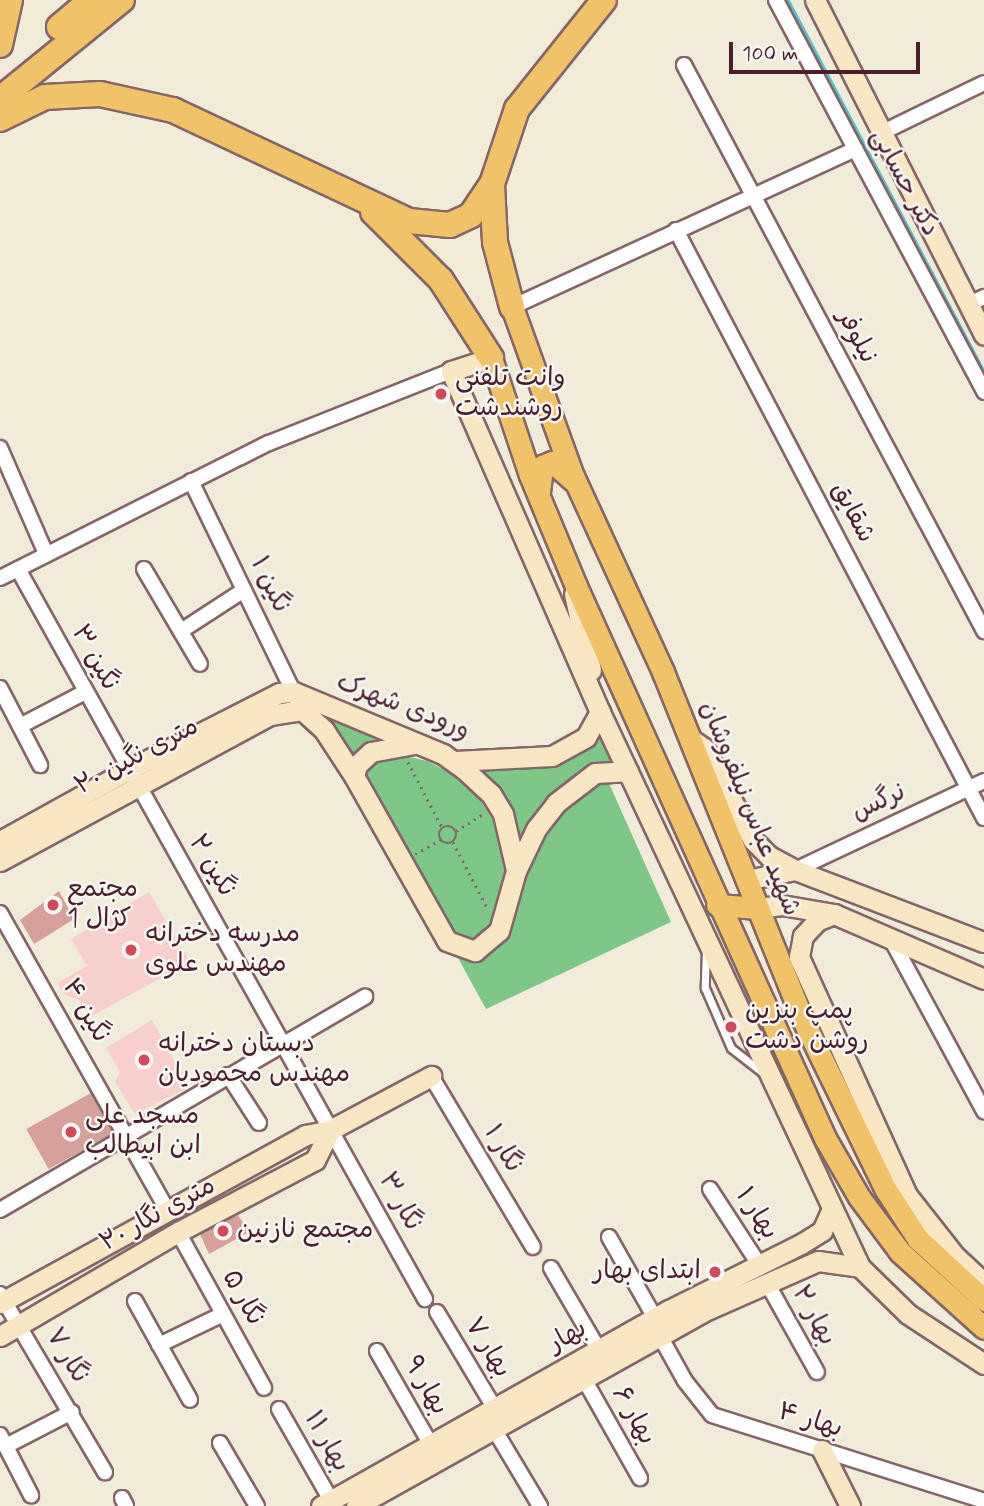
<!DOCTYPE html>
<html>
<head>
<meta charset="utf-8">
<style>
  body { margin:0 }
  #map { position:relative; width:984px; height:1506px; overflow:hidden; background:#f1ebd9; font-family:Mynerve,"Playpen Sans Arabic",sans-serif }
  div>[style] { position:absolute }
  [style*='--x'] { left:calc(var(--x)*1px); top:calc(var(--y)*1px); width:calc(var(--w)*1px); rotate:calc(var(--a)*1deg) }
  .built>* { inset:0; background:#f7d0cd }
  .green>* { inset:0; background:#7dc887 }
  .stream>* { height:3.5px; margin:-1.75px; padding:0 1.75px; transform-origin:1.75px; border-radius:1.75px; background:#58c2d4 }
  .building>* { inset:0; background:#d5a099; transform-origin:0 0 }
  .path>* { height:2.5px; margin-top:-1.25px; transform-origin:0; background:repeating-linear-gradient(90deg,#846668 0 2px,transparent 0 7px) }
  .path>.ring { margin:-1.25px; padding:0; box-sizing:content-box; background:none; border:2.5px solid #846668; border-radius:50% }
  .roads { filter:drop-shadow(2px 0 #846668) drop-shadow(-2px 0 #846668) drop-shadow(0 2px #846668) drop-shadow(0 -2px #846668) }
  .lane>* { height:7px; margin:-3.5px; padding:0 3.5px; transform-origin:3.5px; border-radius:3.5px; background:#fff }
  .street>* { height:14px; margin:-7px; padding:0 7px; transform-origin:7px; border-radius:7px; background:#fff }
  .secondary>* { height:19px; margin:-9.5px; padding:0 9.5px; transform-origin:9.5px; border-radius:9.5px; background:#f9e7c3 }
  .primary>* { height:21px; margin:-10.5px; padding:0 10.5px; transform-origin:10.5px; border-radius:10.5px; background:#f1c369 }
  .highway>* { height:24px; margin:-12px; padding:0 12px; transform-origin:12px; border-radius:12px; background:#f1c369 }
  .dots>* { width:19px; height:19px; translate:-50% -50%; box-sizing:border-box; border:4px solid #f6f6f2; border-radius:50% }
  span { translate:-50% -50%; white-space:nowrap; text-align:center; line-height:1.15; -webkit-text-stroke:5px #f6f6f2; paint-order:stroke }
  .street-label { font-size:26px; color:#4a1f2b }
  .poi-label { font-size:26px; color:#4a1f2b }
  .left { translate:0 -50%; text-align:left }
  .right { translate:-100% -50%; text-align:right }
  .scale { position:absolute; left:729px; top:42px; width:191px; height:32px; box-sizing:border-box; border:4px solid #4a1f2b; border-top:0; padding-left:9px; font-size:21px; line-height:24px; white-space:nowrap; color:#4a1f2b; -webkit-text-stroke:5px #f6f6f2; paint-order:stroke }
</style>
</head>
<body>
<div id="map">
  <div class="built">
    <i style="clip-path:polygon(149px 892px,190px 962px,90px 1017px,78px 999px,65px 995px,57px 983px,87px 966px,71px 939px)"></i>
    <i style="clip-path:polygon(152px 1020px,189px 1087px,135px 1114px,115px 1082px,120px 1072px,106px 1048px)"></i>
  </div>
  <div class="green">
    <i style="clip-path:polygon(320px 710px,391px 741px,351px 763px)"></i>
    <i style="clip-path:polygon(601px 727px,619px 763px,575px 775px,540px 808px,520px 845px,512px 812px,473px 768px,552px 764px,582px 750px)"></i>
    <i style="clip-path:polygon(397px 754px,427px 761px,455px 775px,481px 801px,499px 831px,505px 868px,501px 888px,489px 929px,477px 939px,457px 940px,365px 781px,371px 764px)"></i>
    <i style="clip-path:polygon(607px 779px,671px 922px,486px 1009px,458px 958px,487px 954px,508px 937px,533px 848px,564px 807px)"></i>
  </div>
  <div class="stream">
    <i style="--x:788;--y:0;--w:420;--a:62.2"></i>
  </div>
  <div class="building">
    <i style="clip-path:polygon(59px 891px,74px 919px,34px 944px,20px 920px)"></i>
    <i style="left:91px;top:1093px;width:46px;height:74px;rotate:61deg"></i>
    <i style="clip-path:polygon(238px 1215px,249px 1232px,209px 1254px,200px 1234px)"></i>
  </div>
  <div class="path">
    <i style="--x:408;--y:762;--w:73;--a:62.4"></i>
    <i class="ring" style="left:439px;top:826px;width:15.5px;height:15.5px"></i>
    <i style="--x:456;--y:831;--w:32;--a:-32"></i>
    <i style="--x:453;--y:842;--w:76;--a:62.4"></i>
    <i style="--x:415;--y:854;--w:29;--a:-29"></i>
  </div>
  <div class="roads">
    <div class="lane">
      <i style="--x:706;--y:950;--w:38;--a:92"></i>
      <i style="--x:705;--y:988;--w:65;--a:66.6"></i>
      <i style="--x:731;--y:1048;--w:39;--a:38"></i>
    </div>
    <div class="street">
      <i style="--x:776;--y:0;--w:444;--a:62"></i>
      <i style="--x:684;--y:65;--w:641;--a:62.07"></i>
      <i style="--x:881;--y:133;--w:114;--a:-25.9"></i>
      <i style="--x:676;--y:230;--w:664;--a:62.35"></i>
      <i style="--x:969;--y:304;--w:17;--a:-25"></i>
      <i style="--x:512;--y:307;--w:378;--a:-24.7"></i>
      <i style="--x:0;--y:448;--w:116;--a:66.5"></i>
      <i style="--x:191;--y:481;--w:242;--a:64.1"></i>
      <i style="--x:18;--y:569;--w:836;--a:60.86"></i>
      <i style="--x:144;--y:569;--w:110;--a:59.5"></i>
      <i style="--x:0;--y:578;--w:301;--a:-26.7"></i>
      <i style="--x:269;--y:443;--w:196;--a:-21.6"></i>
      <i style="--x:181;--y:631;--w:75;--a:-33.1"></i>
      <i style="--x:0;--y:688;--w:87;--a:62.5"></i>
      <i style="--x:20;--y:726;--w:73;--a:-27.6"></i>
      <i style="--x:795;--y:870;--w:209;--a:-25.2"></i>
      <i style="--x:0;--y:913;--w:344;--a:60.6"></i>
      <i style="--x:891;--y:939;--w:196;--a:61.6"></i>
      <i style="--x:228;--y:1075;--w:57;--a:57.1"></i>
      <i style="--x:431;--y:1076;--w:199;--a:59.2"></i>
      <i style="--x:710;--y:1189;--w:92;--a:57"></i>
      <i style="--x:0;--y:1210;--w:423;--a:-30.3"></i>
      <i style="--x:178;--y:1232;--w:178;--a:61.1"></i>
      <i style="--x:609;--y:1237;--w:93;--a:60.4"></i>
      <i style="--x:551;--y:1268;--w:95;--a:59.7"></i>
      <i style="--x:767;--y:1283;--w:102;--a:60.7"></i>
      <i style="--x:0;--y:1294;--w:207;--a:59.5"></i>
      <i style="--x:135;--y:1301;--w:113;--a:60.9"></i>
      <i style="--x:437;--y:1312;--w:113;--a:59.1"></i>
      <i style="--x:660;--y:1336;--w:51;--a:60.9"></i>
      <i style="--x:685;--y:1381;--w:43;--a:51.5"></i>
      <i style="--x:712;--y:1415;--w:285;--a:17.5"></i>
      <i style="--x:159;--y:1345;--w:71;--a:-25.8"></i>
      <i style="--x:377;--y:1351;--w:108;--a:60.1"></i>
      <i style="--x:584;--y:1379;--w:114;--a:60.5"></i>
      <i style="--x:279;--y:1409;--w:105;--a:60.3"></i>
      <i style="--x:494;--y:1429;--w:90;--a:59.1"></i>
      <i style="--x:0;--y:1435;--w:68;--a:62.7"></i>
      <i style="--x:220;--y:1443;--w:73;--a:59.6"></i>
      <i style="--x:6;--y:1446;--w:74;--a:-27.3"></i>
      <i style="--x:122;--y:1498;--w:9;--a:63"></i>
    </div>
    <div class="secondary">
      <i style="--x:815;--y:0;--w:375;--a:63.2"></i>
      <i style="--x:491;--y:358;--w:42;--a:162"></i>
      <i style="--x:451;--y:371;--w:372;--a:66.4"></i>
      <i style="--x:600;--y:712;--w:613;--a:64.9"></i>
      <i style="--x:860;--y:1267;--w:67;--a:44.4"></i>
      <i style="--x:908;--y:1314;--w:91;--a:33.3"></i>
      <i style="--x:574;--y:594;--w:78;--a:77.4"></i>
      <i style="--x:692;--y:740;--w:14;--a:34"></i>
      <i style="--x:704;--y:748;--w:104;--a:62"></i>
      <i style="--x:753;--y:840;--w:23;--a:45"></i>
      <i style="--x:769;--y:856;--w:30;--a:28"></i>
      <i style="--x:455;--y:761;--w:97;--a:-3"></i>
      <i style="--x:552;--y:756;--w:39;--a:-29"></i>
      <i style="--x:586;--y:737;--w:29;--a:-61"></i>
      <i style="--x:354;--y:776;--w:11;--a:-75"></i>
      <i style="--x:357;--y:765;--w:19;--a:-43"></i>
      <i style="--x:371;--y:752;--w:44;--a:-10.5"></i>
      <i style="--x:0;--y:841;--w:146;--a:-29"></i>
      <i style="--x:128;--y:770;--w:169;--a:-27"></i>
      <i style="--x:279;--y:693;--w:15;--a:-4"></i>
      <i style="--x:294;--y:692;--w:161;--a:22.6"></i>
      <i style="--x:443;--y:754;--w:26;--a:36"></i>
      <i style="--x:464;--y:769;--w:37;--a:43"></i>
      <i style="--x:491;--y:794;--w:23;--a:59"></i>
      <i style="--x:503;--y:814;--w:57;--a:76.9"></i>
      <i style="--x:0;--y:861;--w:307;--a:-28.4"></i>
      <i style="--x:270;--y:715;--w:32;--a:-9"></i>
      <i style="--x:302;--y:710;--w:30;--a:42"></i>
      <i style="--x:324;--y:730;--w:55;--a:56.9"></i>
      <i style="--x:354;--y:776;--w:189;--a:60.6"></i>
      <i style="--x:447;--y:941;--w:30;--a:20"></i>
      <i style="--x:475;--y:951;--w:31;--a:-40"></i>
      <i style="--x:499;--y:931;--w:62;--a:-74.2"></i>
      <i style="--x:516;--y:871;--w:47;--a:-64.5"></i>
      <i style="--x:536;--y:829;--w:33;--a:-52"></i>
      <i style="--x:556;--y:803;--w:49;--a:-37.6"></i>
      <i style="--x:595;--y:773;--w:33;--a:-3"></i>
      <i style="--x:747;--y:880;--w:49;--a:-11.8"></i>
      <i style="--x:795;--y:870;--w:202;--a:20.9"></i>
      <i style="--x:758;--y:908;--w:24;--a:-7"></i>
      <i style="--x:782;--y:905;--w:53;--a:9.8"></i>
      <i style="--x:834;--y:914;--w:163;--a:23.4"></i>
      <i style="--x:834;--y:914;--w:18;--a:158"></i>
      <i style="--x:817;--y:921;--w:21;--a:133"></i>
      <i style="--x:803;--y:936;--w:21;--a:101"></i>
      <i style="--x:799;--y:957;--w:261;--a:65.6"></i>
      <i style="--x:907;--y:1195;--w:78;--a:51.8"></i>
      <i style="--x:955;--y:1256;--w:40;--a:43"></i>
      <i style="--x:0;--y:1303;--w:348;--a:-28.8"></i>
      <i style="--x:305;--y:1135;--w:25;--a:-11"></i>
      <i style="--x:330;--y:1130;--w:115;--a:-28.1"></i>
      <i style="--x:0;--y:1336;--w:206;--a:-30.3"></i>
      <i style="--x:178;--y:1232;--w:155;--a:-27.7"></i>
      <i style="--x:315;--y:1160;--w:34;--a:-63"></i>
      <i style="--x:822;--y:1450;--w:63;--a:63.4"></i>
      <i style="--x:321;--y:1506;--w:399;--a:-29.4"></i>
      <i style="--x:669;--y:1310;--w:148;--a:-26.6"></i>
      <i style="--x:801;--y:1244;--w:25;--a:-32"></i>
      <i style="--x:822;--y:1231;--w:24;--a:-66"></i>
      <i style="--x:356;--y:1506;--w:404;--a:-29.2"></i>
      <i style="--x:709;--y:1309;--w:119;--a:-23.8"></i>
      <i style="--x:818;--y:1261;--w:42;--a:8.1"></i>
    </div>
    <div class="primary">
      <i style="--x:512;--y:307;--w:180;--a:70.2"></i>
      <i style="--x:573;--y:476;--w:216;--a:65.3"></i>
      <i style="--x:663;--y:672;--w:373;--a:68.1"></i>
      <i style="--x:802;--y:1018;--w:191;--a:64"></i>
      <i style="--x:886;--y:1190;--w:59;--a:56.9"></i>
      <i style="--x:918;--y:1239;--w:90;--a:42.7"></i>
      <i style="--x:491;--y:358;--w:123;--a:71.6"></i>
      <i style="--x:530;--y:475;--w:120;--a:67.5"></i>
      <i style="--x:576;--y:586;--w:606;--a:65.72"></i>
      <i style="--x:825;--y:1138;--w:68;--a:60"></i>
      <i style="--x:859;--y:1197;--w:69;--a:53.3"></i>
      <i style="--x:900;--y:1252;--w:113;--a:42.1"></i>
      <i style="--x:539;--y:492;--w:26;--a:-83"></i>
      <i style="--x:542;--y:466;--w:11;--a:-22"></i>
      <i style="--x:552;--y:462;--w:28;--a:41"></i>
      <i style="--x:717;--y:905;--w:41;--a:4.2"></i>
    </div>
    <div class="highway">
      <i style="--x:59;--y:27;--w:42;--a:-40.2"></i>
      <i style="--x:0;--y:45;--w:46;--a:-77.5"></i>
      <i style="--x:0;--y:99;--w:157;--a:-39.1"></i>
      <i style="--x:0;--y:119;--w:50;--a:-26.1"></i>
      <i style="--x:45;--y:97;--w:55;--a:-3.1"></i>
      <i style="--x:100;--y:94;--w:75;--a:12.4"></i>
      <i style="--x:173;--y:110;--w:261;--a:25.2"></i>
      <i style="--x:409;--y:221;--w:41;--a:5.6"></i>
      <i style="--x:450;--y:225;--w:23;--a:-25"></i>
      <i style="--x:471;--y:215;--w:37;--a:-56"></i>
      <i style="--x:373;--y:212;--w:96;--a:45"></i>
      <i style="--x:441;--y:280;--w:93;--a:57.3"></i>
      <i style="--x:512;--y:307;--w:67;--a:-104.7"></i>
      <i style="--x:495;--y:242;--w:58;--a:-93"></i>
      <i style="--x:492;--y:184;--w:79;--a:-71.6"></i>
      <i style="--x:517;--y:109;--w:139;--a:-51.4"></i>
    </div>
  </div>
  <div class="dots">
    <i style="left:441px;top:394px;background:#d1495b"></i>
    <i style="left:53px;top:905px;background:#d1495b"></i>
    <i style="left:131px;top:950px;background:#d1495b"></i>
    <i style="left:731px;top:1027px;background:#d1495b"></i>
    <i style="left:144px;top:1060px;background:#d1495b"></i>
    <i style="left:71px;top:1132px;background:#d1495b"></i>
    <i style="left:223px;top:1231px;background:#d1495b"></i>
    <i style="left:715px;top:1272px;background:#d1495b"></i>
  </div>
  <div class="street-label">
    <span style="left:904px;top:183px;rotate:62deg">دکتر حسابی</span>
    <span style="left:856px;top:337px;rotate:62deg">نیلوفر</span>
    <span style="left:852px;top:513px;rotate:62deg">شقایق</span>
    <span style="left:269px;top:585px;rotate:64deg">نگین ۱</span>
    <span style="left:94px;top:658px;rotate:61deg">نگین ۳</span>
    <span style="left:403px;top:707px;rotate:21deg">ورودی شهرک</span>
    <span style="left:137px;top:757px;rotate:-28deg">۲۰ متری نگین</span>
    <span style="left:879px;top:803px;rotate:-25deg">نرگس</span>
    <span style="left:749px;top:809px;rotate:68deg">شهید عباس نیلفروشان</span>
    <span style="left:211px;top:866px;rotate:60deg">نگین ۲</span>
    <span style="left:85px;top:1011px;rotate:60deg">نگین ۴</span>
    <span style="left:502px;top:1149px;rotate:59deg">نگار ۱</span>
    <span style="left:399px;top:1202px;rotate:61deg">نگار ۳</span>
    <span style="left:756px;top:1214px;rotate:57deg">بهار ۱</span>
    <span style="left:158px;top:1215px;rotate:-29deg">۲۰ متری نگار</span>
    <span style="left:242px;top:1298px;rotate:61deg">نگار ۵</span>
    <span style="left:813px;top:1316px;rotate:61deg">بهار ۲</span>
    <span style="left:568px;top:1337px;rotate:-30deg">بهار</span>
    <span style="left:487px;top:1348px;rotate:59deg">بهار ۷</span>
    <span style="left:66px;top:1356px;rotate:59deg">نگار ۷</span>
    <span style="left:425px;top:1386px;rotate:60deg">بهار ۹</span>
    <span style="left:633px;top:1416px;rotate:61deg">بهار ۶</span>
    <span style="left:810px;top:1421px;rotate:17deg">بهار ۴</span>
    <span style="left:326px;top:1442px;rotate:60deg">بهار ۱۱</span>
  </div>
  <div class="poi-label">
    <span class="left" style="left:455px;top:394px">وانت تلفنی<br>روشندشت</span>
    <span class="left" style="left:67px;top:905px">مجتمع<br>کژال 1</span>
    <span class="left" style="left:145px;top:950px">مدرسه دخترانه<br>مهندس علوی</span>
    <span class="left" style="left:745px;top:1027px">پمپ بنزین<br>روشن دشت</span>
    <span class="left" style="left:158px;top:1060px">دبستان دخترانه<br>مهندس محمودیان</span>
    <span class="left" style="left:85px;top:1132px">مسجد علی<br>ابن ابیطالب</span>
    <span class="left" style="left:237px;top:1231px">مجتمع نازنین</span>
    <span class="right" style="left:701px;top:1272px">ابتدای بهار</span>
  </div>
  <div class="scale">100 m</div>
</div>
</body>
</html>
